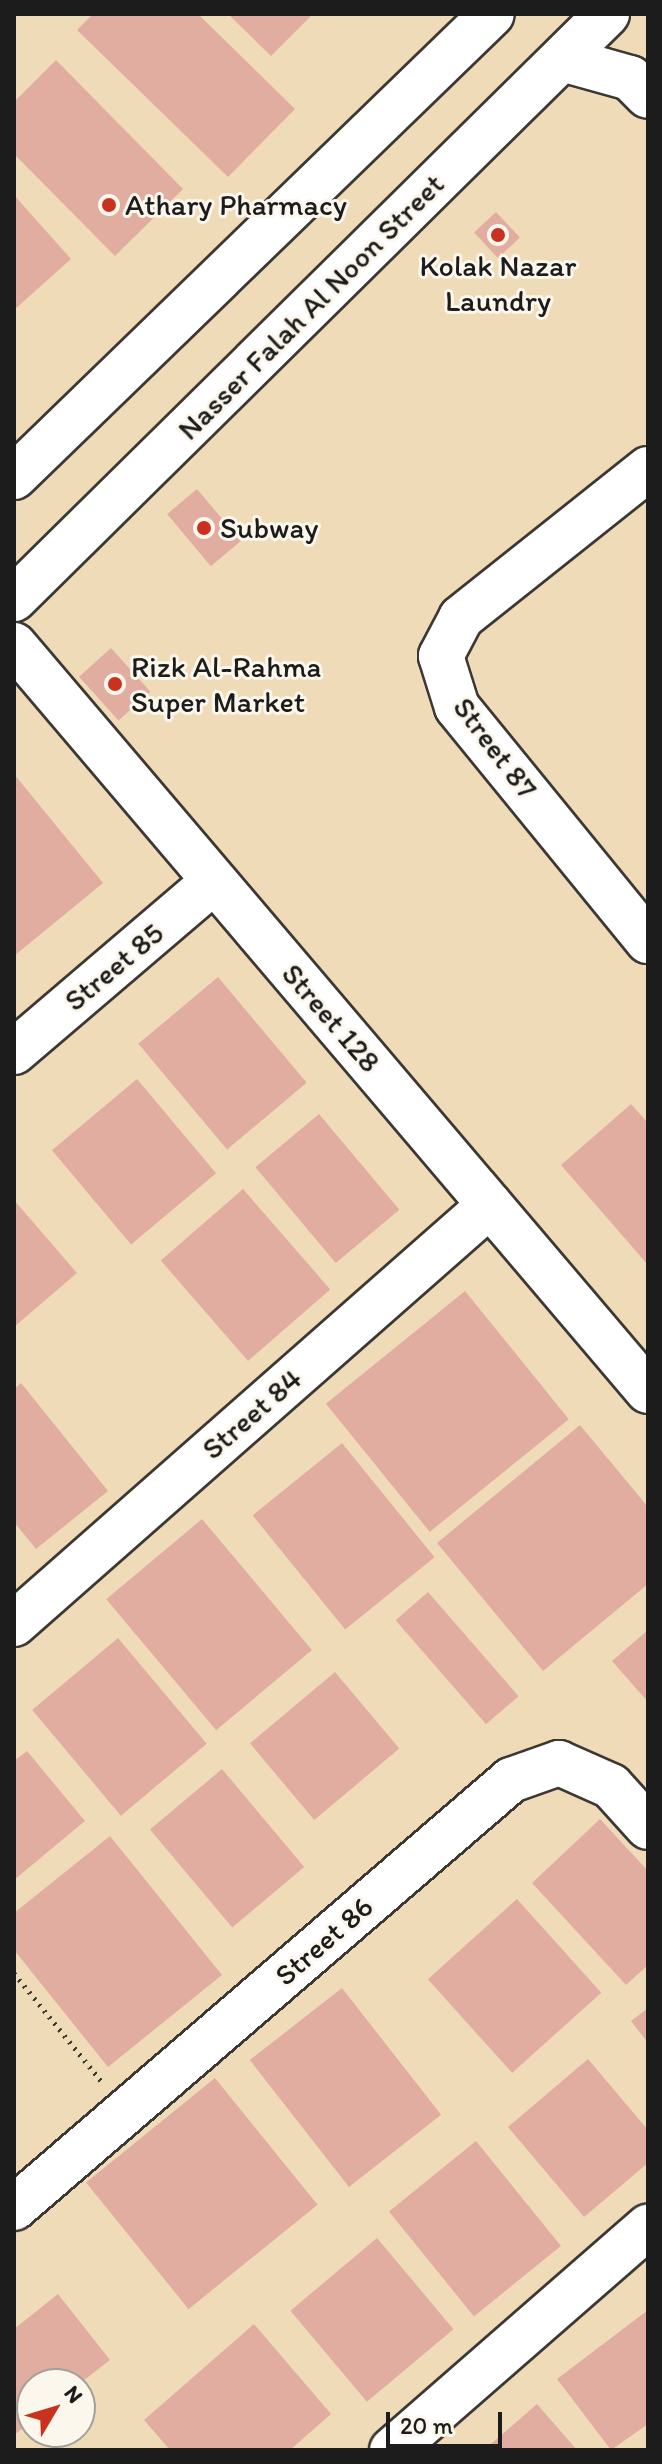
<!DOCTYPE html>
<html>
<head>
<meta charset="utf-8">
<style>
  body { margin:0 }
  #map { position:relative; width:662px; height:2464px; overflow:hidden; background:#f0dbb9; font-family:Itim,sans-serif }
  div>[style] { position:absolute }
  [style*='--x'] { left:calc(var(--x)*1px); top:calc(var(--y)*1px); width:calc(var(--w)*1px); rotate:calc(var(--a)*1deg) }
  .building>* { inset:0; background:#e1ada1; transform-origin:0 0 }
  .path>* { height:5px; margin-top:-2.5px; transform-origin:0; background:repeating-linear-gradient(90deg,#3c3934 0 2px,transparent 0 8px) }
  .roads { filter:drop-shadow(2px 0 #3c3934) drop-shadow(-2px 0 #3c3934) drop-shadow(0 2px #3c3934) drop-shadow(0 -2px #3c3934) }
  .minor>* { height:44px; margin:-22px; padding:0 22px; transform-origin:22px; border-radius:22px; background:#fff }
  .dots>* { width:22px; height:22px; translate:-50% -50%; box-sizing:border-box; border:4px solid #fbf7ec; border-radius:50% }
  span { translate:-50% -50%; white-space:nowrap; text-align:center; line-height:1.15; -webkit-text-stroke:6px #fbf7ec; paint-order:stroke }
  .poi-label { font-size:30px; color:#1c1c1c }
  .left { translate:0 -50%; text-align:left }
  .street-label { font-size:30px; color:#1c1c1c }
  .frame { position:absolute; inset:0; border:16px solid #1c1c1c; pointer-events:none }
  .north { position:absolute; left:16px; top:2368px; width:80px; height:80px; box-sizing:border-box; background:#fbf7ec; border:2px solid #a29f99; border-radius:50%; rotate:52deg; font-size:22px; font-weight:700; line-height:32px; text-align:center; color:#1c1c1c }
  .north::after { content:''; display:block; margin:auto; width:28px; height:36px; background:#c8321e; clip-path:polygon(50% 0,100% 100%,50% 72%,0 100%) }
  .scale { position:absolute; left:386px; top:2412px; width:116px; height:36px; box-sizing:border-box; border:4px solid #1c1c1c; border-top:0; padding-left:10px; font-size:24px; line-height:28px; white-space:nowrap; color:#1c1c1c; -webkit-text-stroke:6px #fbf7ec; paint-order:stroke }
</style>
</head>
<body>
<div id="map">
  <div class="building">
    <i style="clip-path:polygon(93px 14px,198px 14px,295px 109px,228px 177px,77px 30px)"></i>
    <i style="clip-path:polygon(228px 14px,313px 14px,271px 56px)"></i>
    <i style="clip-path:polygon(56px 60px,183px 189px,115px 256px,14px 154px,14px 102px)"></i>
    <i style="clip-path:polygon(14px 195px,71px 259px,14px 310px)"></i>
    <i style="left:496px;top:212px;width:35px;height:30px;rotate:47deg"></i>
    <i style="left:197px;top:489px;width:68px;height:39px;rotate:50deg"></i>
    <i style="left:111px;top:648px;width:59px;height:43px;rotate:48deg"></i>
    <i style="clip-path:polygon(14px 774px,103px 883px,14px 956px)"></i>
    <i style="left:218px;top:977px;width:138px;height:104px;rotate:50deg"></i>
    <i style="left:137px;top:1079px;width:123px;height:111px;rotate:50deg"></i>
    <i style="clip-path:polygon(631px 1104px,648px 1123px,648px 1265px,561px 1165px)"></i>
    <i style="left:319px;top:1114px;width:125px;height:83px;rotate:50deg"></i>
    <i style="left:243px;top:1189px;width:133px;height:109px;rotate:49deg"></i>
    <i style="clip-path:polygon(14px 1200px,77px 1273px,14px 1327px)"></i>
    <i style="left:465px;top:1291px;width:165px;height:179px;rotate:51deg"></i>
    <i style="clip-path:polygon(21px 1383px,108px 1491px,36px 1549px,14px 1522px,14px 1389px)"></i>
    <i style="clip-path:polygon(580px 1425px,648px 1507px,648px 1584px,543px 1671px,437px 1543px)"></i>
    <i style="left:342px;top:1443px;width:147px;height:115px;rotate:51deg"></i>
    <i style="left:202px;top:1519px;width:171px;height:125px;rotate:50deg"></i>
    <i style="left:428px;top:1592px;width:138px;height:43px;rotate:49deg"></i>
    <i style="clip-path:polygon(648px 1630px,648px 1702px,612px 1661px)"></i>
    <i style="left:118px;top:1638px;width:138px;height:112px;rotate:50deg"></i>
    <i style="left:335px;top:1672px;width:100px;height:111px;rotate:50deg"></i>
    <i style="clip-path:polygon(27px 1751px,85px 1821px,14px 1880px,14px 1761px)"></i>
    <i style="left:222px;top:1769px;width:128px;height:94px;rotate:50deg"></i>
    <i style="clip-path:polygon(600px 1819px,648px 1871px,648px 1965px,626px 1985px,532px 1883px)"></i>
    <i style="clip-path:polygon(110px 1836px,222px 1975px,108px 2067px,14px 1950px,14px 1913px)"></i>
    <i style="left:517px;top:1899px;width:126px;height:120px;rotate:48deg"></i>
    <i style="left:342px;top:1988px;width:161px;height:117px;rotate:52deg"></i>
    <i style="clip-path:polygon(648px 2008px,648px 2043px,631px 2021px)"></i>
    <i style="clip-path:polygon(588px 2059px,648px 2130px,648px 2163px,584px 2217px,508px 2127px)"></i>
    <i style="left:215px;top:2078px;width:163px;height:166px;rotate:51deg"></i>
    <i style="left:476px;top:2141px;width:135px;height:112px;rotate:51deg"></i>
    <i style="left:377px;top:2238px;width:119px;height:113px;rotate:50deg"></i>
    <i style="clip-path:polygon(58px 2294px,110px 2360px,79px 2384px,32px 2384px,32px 2421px,14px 2435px,14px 2329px)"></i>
    <i style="clip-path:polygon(648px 2310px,648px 2424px,611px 2450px,557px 2379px)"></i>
    <i style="clip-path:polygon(254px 2324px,331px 2414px,290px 2450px,170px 2450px,144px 2420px)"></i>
    <i style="clip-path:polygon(537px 2404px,577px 2450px,484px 2450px)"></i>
  </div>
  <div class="path">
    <i style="--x:14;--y:1973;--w:139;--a:51.1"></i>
  </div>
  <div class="roads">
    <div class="minor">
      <i style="--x:562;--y:59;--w:71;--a:15.6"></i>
      <i style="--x:630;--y:78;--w:25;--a:45"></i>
      <i style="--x:648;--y:469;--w:239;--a:141.5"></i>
      <i style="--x:461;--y:618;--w:43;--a:117.8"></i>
      <i style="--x:441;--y:656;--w:53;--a:72.6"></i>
      <i style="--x:457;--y:707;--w:302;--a:50.8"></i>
      <i style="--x:14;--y:477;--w:665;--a:-44.09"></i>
      <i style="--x:14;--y:599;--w:833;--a:-44.61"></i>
      <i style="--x:14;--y:645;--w:979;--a:49.64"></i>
      <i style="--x:14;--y:1052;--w:263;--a:-40.5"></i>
      <i style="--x:14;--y:1624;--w:634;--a:-41.36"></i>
      <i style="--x:14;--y:2208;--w:656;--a:-40.73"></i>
      <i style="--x:511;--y:1780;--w:51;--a:-19.5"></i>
      <i style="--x:559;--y:1763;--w:57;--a:23.9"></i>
      <i style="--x:611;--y:1786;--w:55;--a:47.9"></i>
      <i style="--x:392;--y:2450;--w:340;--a:-41.1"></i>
    </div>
  </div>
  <div class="dots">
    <i style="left:109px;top:205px;background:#c8321e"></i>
    <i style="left:498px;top:235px;background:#c8321e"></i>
    <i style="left:204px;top:528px;background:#c8321e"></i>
    <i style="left:115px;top:684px;background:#c8321e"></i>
  </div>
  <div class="poi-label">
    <span class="left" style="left:125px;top:205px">Athary Pharmacy</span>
    <span style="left:498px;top:283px">Kolak Nazar<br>Laundry</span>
    <span class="left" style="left:220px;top:528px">Subway</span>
    <span class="left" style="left:131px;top:684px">Rizk Al-Rahma<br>Super Market</span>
  </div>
  <div class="street-label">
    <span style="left:311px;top:307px;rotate:-45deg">Nasser Falah Al Noon Street</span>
    <span style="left:495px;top:748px;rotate:53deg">Street 87</span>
    <span style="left:114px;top:967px;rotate:-40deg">Street 85</span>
    <span style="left:331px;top:1018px;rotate:49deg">Street 128</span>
    <span style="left:252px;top:1414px;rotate:-41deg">Street 84</span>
    <span style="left:324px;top:1941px;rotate:-41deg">Street 86</span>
  </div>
  <div class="frame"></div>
  <div class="north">N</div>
  <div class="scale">20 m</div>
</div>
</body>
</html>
